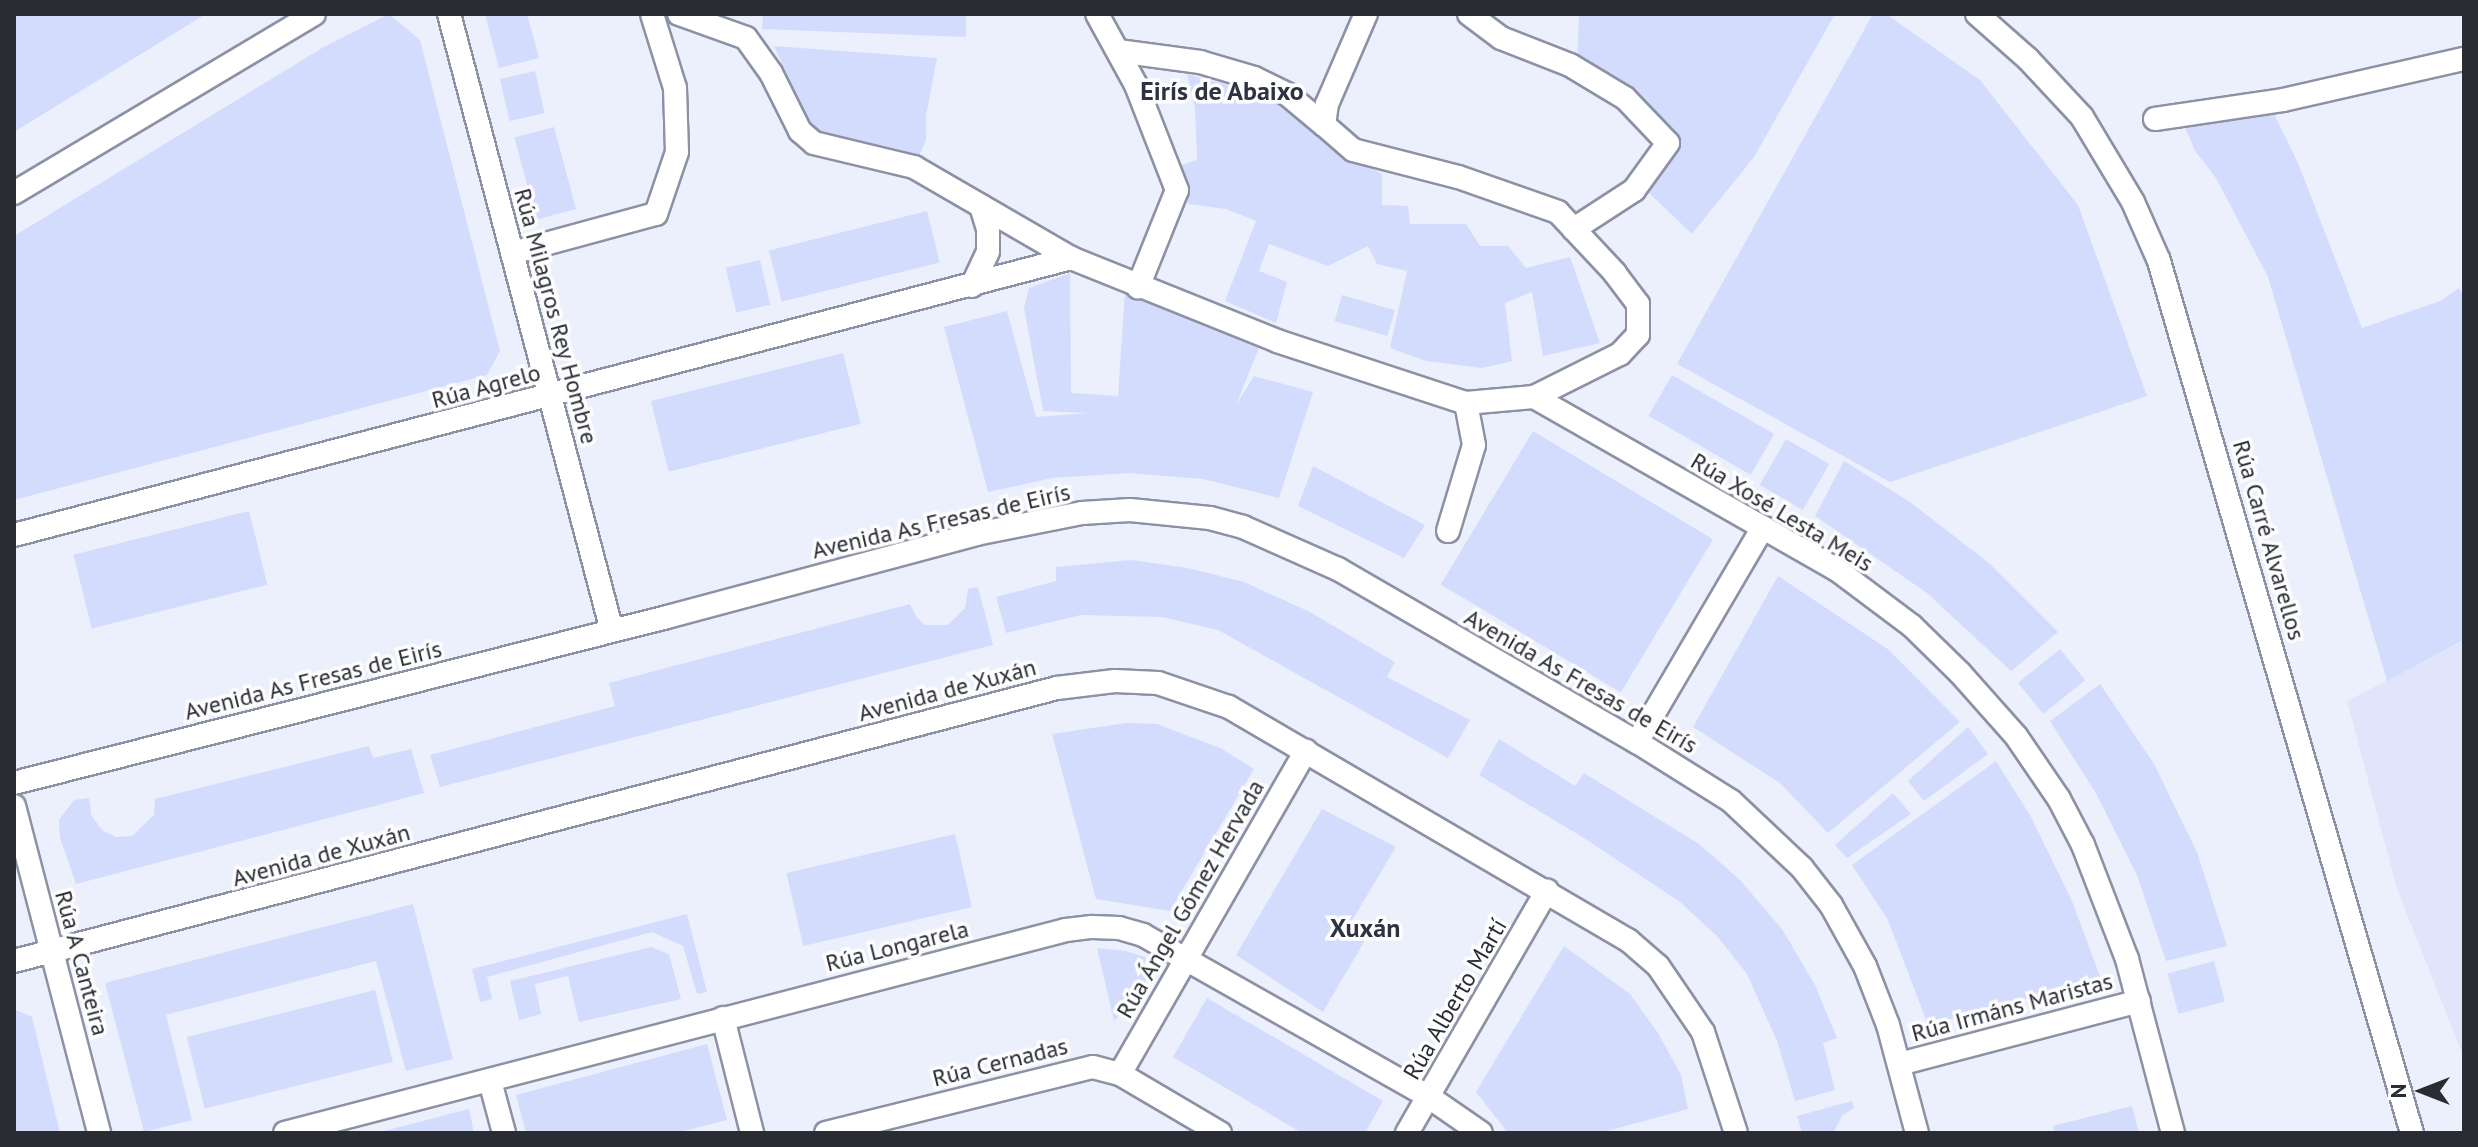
<!DOCTYPE html>
<html>
<head>
<meta charset="utf-8">
<style>
  body { margin:0 }
  #map { position:relative; width:2478px; height:1147px; overflow:hidden; background:#ecf0fc; font-family:"PT Sans",sans-serif }
  div>[style] { position:absolute }
  [style*='--x'] { left:calc(var(--x)*1px); top:calc(var(--y)*1px); width:calc(var(--w)*1px); rotate:calc(var(--a)*1deg) }
  .built>* { inset:0; background:#e0e5fb }
  .green>* { inset:0; background:#d3dcfd; transform-origin:0 0 }
  .roads { filter:drop-shadow(2px 0 #8d91a4) drop-shadow(-2px 0 #8d91a4) drop-shadow(0 2px #8d91a4) drop-shadow(0 -2px #8d91a4) }
  .minor>* { height:22px; margin:-11px; padding:0 11px; transform-origin:11px; border-radius:11px; background:#fff }
  span { translate:-50% -50%; white-space:nowrap; text-align:center; line-height:1.15; -webkit-text-stroke:7px #fdfdfd; paint-order:stroke }
  .street-label { font-size:24px; color:#2a2c33 }
  .neighbourhood-label { font-size:26px; color:#2e3241; font-weight:700 }
  .frame { position:absolute; inset:0; border:16px solid #2a2c33; pointer-events:none }
  .north { position:absolute; left:2382px; top:1051px; width:80px; height:80px; -webkit-text-stroke:6px #fdfdfd; paint-order:stroke; rotate:270deg; font-size:22px; font-weight:700; line-height:32px; text-align:center; color:#2a2c33 }
  .north::after { content:''; display:block; margin:auto; width:28px; height:36px; background:#2a2c33; clip-path:polygon(50% 0,100% 100%,50% 72%,0 100%) }
</style>
</head>
<body>
<div id="map">
  <div class="built">
    <i style="clip-path:polygon(2464px 641px,2464px 1058px,2397px 889px,2347px 701px)"></i>
  </div>
  <div class="green">
    <i style="clip-path:polygon(14px 14px,206px 14px,14px 132px)"></i>
    <i style="clip-path:polygon(389px 14px,420px 40px,500px 351px,487px 375px,14px 500px,14px 236px,322px 48px)"></i>
    <i style="clip-path:polygon(485px 14px,527px 14px,539px 58px,499px 68px)"></i>
    <i style="clip-path:polygon(763px 14px,966px 14px,966px 37px,762px 29px)"></i>
    <i style="clip-path:polygon(1579px 14px,1835px 14px,1754px 157px,1692px 234px,1649px 193px,1676px 143px,1617px 79px,1577px 63px)"></i>
    <i style="clip-path:polygon(1873px 14px,1886px 14px,1980px 80px,2078px 205px,2147px 396px,1890px 482px,1677px 364px)"></i>
    <i style="clip-path:polygon(774px 46px,937px 58px,926px 116px,926px 140px,919px 156px,811px 129px)"></i>
    <i style="left:535px;top:71px;width:43px;height:36px;rotate:77deg"></i>
    <i style="clip-path:polygon(1187px 74px,1278px 99px,1346px 154px,1382px 174px,1382px 205px,1408px 206px,1410px 224px,1466px 224px,1480px 246px,1508px 246px,1526px 268px,1570px 257px,1600px 343px,1543px 356px,1532px 292px,1505px 303px,1512px 361px,1482px 368px,1426px 361px,1390px 348px,1407px 271px,1377px 264px,1368px 246px,1328px 266px,1269px 244px,1259px 271px,1287px 282px,1276px 323px,1225px 301px,1256px 221px,1226px 209px,1188px 204px,1179px 166px,1197px 160px,1195px 108px)"></i>
    <i style="clip-path:polygon(2273px 112px,2298px 163px,2362px 328px,2440px 301px,2459px 288px,2464px 296px,2464px 640px,2387px 681px,2268px 277px,2216px 178px,2195px 151px,2184px 125px)"></i>
    <i style="left:554px;top:127px;width:85px;height:41px;rotate:75deg"></i>
    <i style="left:927px;top:211px;width:53px;height:163px;rotate:76deg"></i>
    <i style="left:760px;top:260px;width:46px;height:35px;rotate:77deg"></i>
    <i style="clip-path:polygon(1070px 273px,1071px 393px,1118px 396px,1125px 291px,1261px 343px,1236px 405px,1254px 376px,1313px 392px,1279px 498px,1203px 479px,1129px 473px,1052px 478px,988px 492px,944px 327px,1007px 311px,1036px 417px,1088px 413px,1043px 411px,1024px 308px,1029px 288px)"></i>
    <i style="left:1342px;top:295px;width:55px;height:27px;rotate:16deg"></i>
    <i style="left:843px;top:353px;width:73px;height:198px;rotate:76deg"></i>
    <i style="left:1672px;top:375px;width:118px;height:47px;rotate:30deg"></i>
    <i style="left:1533px;top:431px;width:210px;height:179px;rotate:31deg"></i>
    <i style="left:1786px;top:439px;width:50px;height:53px;rotate:30deg"></i>
    <i style="clip-path:polygon(1844px 461px,1910px 502px,1989px 563px,2058px 632px,2011px 671px,1927px 593px,1815px 516px)"></i>
    <i style="clip-path:polygon(1313px 466px,1425px 525px,1404px 558px,1298px 506px)"></i>
    <i style="left:249px;top:511px;width:76px;height:181px;rotate:76deg"></i>
    <i style="clip-path:polygon(1131px 560px,1188px 568px,1244px 582px,1308px 611px,1395px 662px,1387px 677px,1470px 720px,1448px 758px,1218px 630px,1162px 617px,1081px 615px,1006px 633px,996px 597px,1056px 581px,1056px 567px)"></i>
    <i style="clip-path:polygon(1778px 576px,1889px 650px,1960px 722px,1828px 833px,1780px 783px,1693px 727px)"></i>
    <i style="clip-path:polygon(978px 587px,993px 645px,440px 787px,430px 755px,615px 706px,609px 683px,910px 604px,917px 618px,925px 625px,948px 625px,965px 608px,968px 589px)"></i>
    <i style="left:2060px;top:649px;width:40px;height:54px;rotate:51deg"></i>
    <i style="clip-path:polygon(2100px 684px,2154px 764px,2197px 852px,2227px 946px,2166px 961px,2137px 875px,2097px 795px,2050px 721px)"></i>
    <i style="clip-path:polygon(1126px 723px,1157px 724px,1220px 748px,1254px 769px,1170px 911px,1096px 899px,1052px 734px)"></i>
    <i style="clip-path:polygon(1968px 727px,1988px 754px,1924px 801px,1908px 781px)"></i>
    <i style="clip-path:polygon(1499px 739px,1575px 786px,1584px 773px,1699px 844px,1739px 879px,1782px 929px,1815px 985px,1837px 1038px,1823px 1043px,1835px 1090px,1795px 1101px,1777px 1041px,1747px 974px,1717px 936px,1680px 902px,1584px 838px,1479px 775px)"></i>
    <i style="clip-path:polygon(369px 746px,373px 758px,411px 749px,424px 793px,76px 884px,60px 838px,59px 820px,74px 800px,89px 798px,91px 815px,102px 830px,116px 837px,132px 836px,154px 815px,155px 799px)"></i>
    <i style="clip-path:polygon(1996px 761px,2031px 817px,2072px 901px,2101px 979px,1928px 1025px,1888px 920px,1852px 865px)"></i>
    <i style="clip-path:polygon(1893px 793px,1911px 814px,1847px 858px,1835px 845px)"></i>
    <i style="clip-path:polygon(1322px 809px,1396px 847px,1350px 924px,1368px 935px,1323px 1012px,1236px 955px)"></i>
    <i style="left:955px;top:834px;width:75px;height:173px;rotate:77deg"></i>
    <i style="clip-path:polygon(413px 904px,453px 1059px,406px 1071px,376px 961px,166px 1015px,192px 1120px,144px 1132px,105px 983px)"></i>
    <i style="clip-path:polygon(687px 914px,707px 992px,697px 994px,683px 946px,652px 932px,487px 977px,492px 999px,480px 1002px,472px 969px)"></i>
    <i style="clip-path:polygon(1564px 946px,1630px 994px,1658px 1033px,1681px 1075px,1688px 1109px,1600px 1133px,1508px 1133px,1476px 1092px)"></i>
    <i style="clip-path:polygon(651px 947px,669px 954px,681px 999px,579px 1022px,568px 976px,535px 984px,541px 1014px,519px 1020px,510px 981px)"></i>
    <i style="clip-path:polygon(1097px 948px,1126px 951px,1145px 957px,1150px 974px,1138px 996px,1114px 1021px)"></i>
    <i style="left:2214px;top:961px;width:42px;height:48px;rotate:75deg"></i>
    <i style="left:375px;top:990px;width:74px;height:194px;rotate:76deg"></i>
    <i style="clip-path:polygon(1207px 998px,1383px 1101px,1365px 1133px,1302px 1133px,1173px 1057px)"></i>
    <i style="clip-path:polygon(14px 1009px,32px 1017px,60px 1133px,14px 1133px)"></i>
    <i style="clip-path:polygon(707px 1044px,727px 1120px,676px 1133px,526px 1133px,516px 1095px)"></i>
    <i style="clip-path:polygon(1852px 1101px,1854px 1108px,1842px 1116px,1833px 1133px,1802px 1133px,1797px 1116px)"></i>
    <i style="clip-path:polygon(2132px 1106px,2139px 1133px,2055px 1133px,2053px 1126px)"></i>
    <i style="clip-path:polygon(469px 1109px,474px 1133px,376px 1133px)"></i>
  </div>
  <div class="roads">
    <div class="minor">
      <i style="--x:449;--y:14;--w:638;--a:75.2"></i>
      <i style="--x:679;--y:14;--w:71;--a:19.7"></i>
      <i style="--x:746;--y:38;--w:43;--a:54.5"></i>
      <i style="--x:771;--y:73;--w:65;--a:63.4"></i>
      <i style="--x:800;--y:131;--w:18;--a:41"></i>
      <i style="--x:814;--y:143;--w:103;--a:13.5"></i>
      <i style="--x:914;--y:167;--w:181;--a:30.1"></i>
      <i style="--x:1071;--y:258;--w:222;--a:21.9"></i>
      <i style="--x:1277;--y:341;--w:199;--a:18.2"></i>
      <i style="--x:1466;--y:403;--w:68;--a:-5"></i>
      <i style="--x:1534;--y:397;--w:96;--a:-26.6"></i>
      <i style="--x:1620;--y:354;--w:26;--a:-47"></i>
      <i style="--x:1638;--y:335;--w:31;--a:-90"></i>
      <i style="--x:1638;--y:304;--w:39;--a:-127"></i>
      <i style="--x:1615;--y:273;--w:83;--a:-133.1"></i>
      <i style="--x:1558;--y:212;--w:106;--a:-160.7"></i>
      <i style="--x:1458;--y:177;--w:108;--a:-165.6"></i>
      <i style="--x:1353;--y:150;--w:38;--a:-139"></i>
      <i style="--x:1324;--y:125;--w:21;--a:-82"></i>
      <i style="--x:1327;--y:104;--w:98;--a:-66.6"></i>
      <i style="--x:1097;--y:14;--w:81;--a:61.2"></i>
      <i style="--x:1136;--y:85;--w:113;--a:68.7"></i>
      <i style="--x:1177;--y:190;--w:105;--a:111.9"></i>
      <i style="--x:1469;--y:14;--w:40;--a:37"></i>
      <i style="--x:1501;--y:38;--w:74;--a:21.4"></i>
      <i style="--x:1570;--y:65;--w:64;--a:31"></i>
      <i style="--x:1625;--y:98;--w:62;--a:46.3"></i>
      <i style="--x:1668;--y:143;--w:58;--a:125.9"></i>
      <i style="--x:1634;--y:190;--w:72;--a:147"></i>
      <i style="--x:1977;--y:14;--w:68;--a:41.4"></i>
      <i style="--x:2028;--y:59;--w:79;--a:47"></i>
      <i style="--x:2082;--y:117;--w:99;--a:59"></i>
      <i style="--x:2133;--y:202;--w:64;--a:66.2"></i>
      <i style="--x:2159;--y:261;--w:908;--a:73.82"></i>
      <i style="--x:1118;--y:51;--w:83;--a:7.6"></i>
      <i style="--x:1200;--y:62;--w:56;--a:16.5"></i>
      <i style="--x:1254;--y:78;--w:37;--a:26"></i>
      <i style="--x:1287;--y:94;--w:48;--a:40"></i>
      <i style="--x:2155;--y:119;--w:129;--a:-8.4"></i>
      <i style="--x:2283;--y:100;--w:186;--a:-12.8"></i>
      <i style="--x:14;--y:193;--w:349;--a:-30.8"></i>
      <i style="--x:512;--y:253;--w:149;--a:-15.2"></i>
      <i style="--x:656;--y:214;--w:65;--a:-71.3"></i>
      <i style="--x:677;--y:152;--w:64;--a:-91.8"></i>
      <i style="--x:675;--y:88;--w:77;--a:-107.3"></i>
      <i style="--x:972;--y:286;--w:38;--a:-65"></i>
      <i style="--x:988;--y:251;--w:22;--a:-90"></i>
      <i style="--x:988;--y:229;--w:24;--a:-107"></i>
      <i style="--x:1534;--y:397;--w:348;--a:29.7"></i>
      <i style="--x:1836;--y:569;--w:95;--a:36.9"></i>
      <i style="--x:1912;--y:626;--w:67;--a:44.4"></i>
      <i style="--x:1960;--y:673;--w:84;--a:48.4"></i>
      <i style="--x:2016;--y:736;--w:76;--a:55.7"></i>
      <i style="--x:2059;--y:799;--w:52;--a:62.4"></i>
      <i style="--x:2083;--y:845;--w:122;--a:68.9"></i>
      <i style="--x:2127;--y:959;--w:180;--a:75.2"></i>
      <i style="--x:1448;--y:531;--w:90;--a:-73.2"></i>
      <i style="--x:1474;--y:445;--w:43;--a:-100.8"></i>
      <i style="--x:14;--y:535;--w:1093;--a:-14.68"></i>
      <i style="--x:1637;--y:742;--w:249;--a:-59.6"></i>
      <i style="--x:14;--y:783;--w:674;--a:-14.26"></i>
      <i style="--x:667;--y:617;--w:320;--a:-15"></i>
      <i style="--x:976;--y:534;--w:108;--a:-11.2"></i>
      <i style="--x:1082;--y:513;--w:48;--a:-3.6"></i>
      <i style="--x:1130;--y:510;--w:80;--a:5.7"></i>
      <i style="--x:1210;--y:518;--w:34;--a:15"></i>
      <i style="--x:1243;--y:527;--w:104;--a:23.9"></i>
      <i style="--x:1338;--y:569;--w:345;--a:30.1"></i>
      <i style="--x:1637;--y:742;--w:111;--a:32.1"></i>
      <i style="--x:1731;--y:801;--w:98;--a:43.3"></i>
      <i style="--x:1802;--y:868;--w:47;--a:51.9"></i>
      <i style="--x:1831;--y:905;--w:70;--a:60.9"></i>
      <i style="--x:1865;--y:966;--w:63;--a:68.7"></i>
      <i style="--x:1888;--y:1025;--w:112;--a:75"></i>
      <i style="--x:14;--y:806;--w:338;--a:75.4"></i>
      <i style="--x:14;--y:961;--w:1078;--a:-14.67"></i>
      <i style="--x:1057;--y:688;--w:58;--a:-6.9"></i>
      <i style="--x:1115;--y:681;--w:43;--a:2.7"></i>
      <i style="--x:1158;--y:683;--w:75;--a:18.7"></i>
      <i style="--x:1229;--y:707;--w:462;--a:30.3"></i>
      <i style="--x:1628;--y:940;--w:40;--a:41"></i>
      <i style="--x:1658;--y:966;--w:80;--a:55.7"></i>
      <i style="--x:1703;--y:1032;--w:106;--a:71.9"></i>
      <i style="--x:723;--y:1018;--w:119;--a:75.8"></i>
      <i style="--x:1899;--y:1064;--w:248;--a:-14.7"></i>
      <i style="--x:1120;--y:1074;--w:373;--a:-60.1"></i>
      <i style="--x:490;--y:1081;--w:54;--a:74.9"></i>
      <i style="--x:285;--y:1133;--w:807;--a:-14.57"></i>
      <i style="--x:1066;--y:930;--w:26;--a:-7"></i>
      <i style="--x:1092;--y:927;--w:27;--a:2"></i>
      <i style="--x:1119;--y:928;--w:25;--a:16"></i>
      <i style="--x:1143;--y:935;--w:329;--a:29.5"></i>
      <i style="--x:1429;--y:1097;--w:63;--a:34.7"></i>
      <i style="--x:826;--y:1133;--w:275;--a:-13.9"></i>
      <i style="--x:1093;--y:1067;--w:28;--a:15"></i>
      <i style="--x:1120;--y:1074;--w:116;--a:30.5"></i>
      <i style="--x:1407;--y:1133;--w:280;--a:-60"></i>
    </div>
  </div>
  <div class="street-label">
    <span style="left:556px;top:316px;rotate:75deg">Rúa Milagros Rey Hombre</span>
    <span style="left:486px;top:386px;rotate:-15deg">Rúa Agrelo</span>
    <span style="left:1782px;top:512px;rotate:31deg">Rúa Xosé Lesta Meis</span>
    <span style="left:941px;top:521px;rotate:-13deg">Avenida As Fresas de Eirís</span>
    <span style="left:2269px;top:540px;rotate:74deg">Rúa Carré Alvarellos</span>
    <span style="left:313px;top:680px;rotate:-14deg">Avenida As Fresas de Eirís</span>
    <span style="left:1581px;top:681px;rotate:30deg">Avenida As Fresas de Eirís</span>
    <span style="left:947px;top:690px;rotate:-15deg">Avenida de Xuxán</span>
    <span style="left:321px;top:855px;rotate:-15deg">Avenida de Xuxán</span>
    <span style="left:1190px;top:899px;rotate:-60deg">Rúa Ángel Gómez Hervada</span>
    <span style="left:897px;top:946px;rotate:-14deg">Rúa Longarela</span>
    <span style="left:82px;top:963px;rotate:75deg">Rúa A Canteira</span>
    <span style="left:1455px;top:999px;rotate:-60deg">Rúa Alberto Martí</span>
    <span style="left:2012px;top:1007px;rotate:-15deg">Rúa Irmáns Maristas</span>
    <span style="left:1000px;top:1062px;rotate:-14deg">Rúa Cernadas</span>
  </div>
  <div class="neighbourhood-label">
    <span style="left:1222px;top:91px">Eirís de Abaixo</span>
    <span style="left:1365px;top:928px">Xuxán</span>
  </div>
  <div class="frame"></div>
  <div class="north">N</div>
</div>
</body>
</html>
